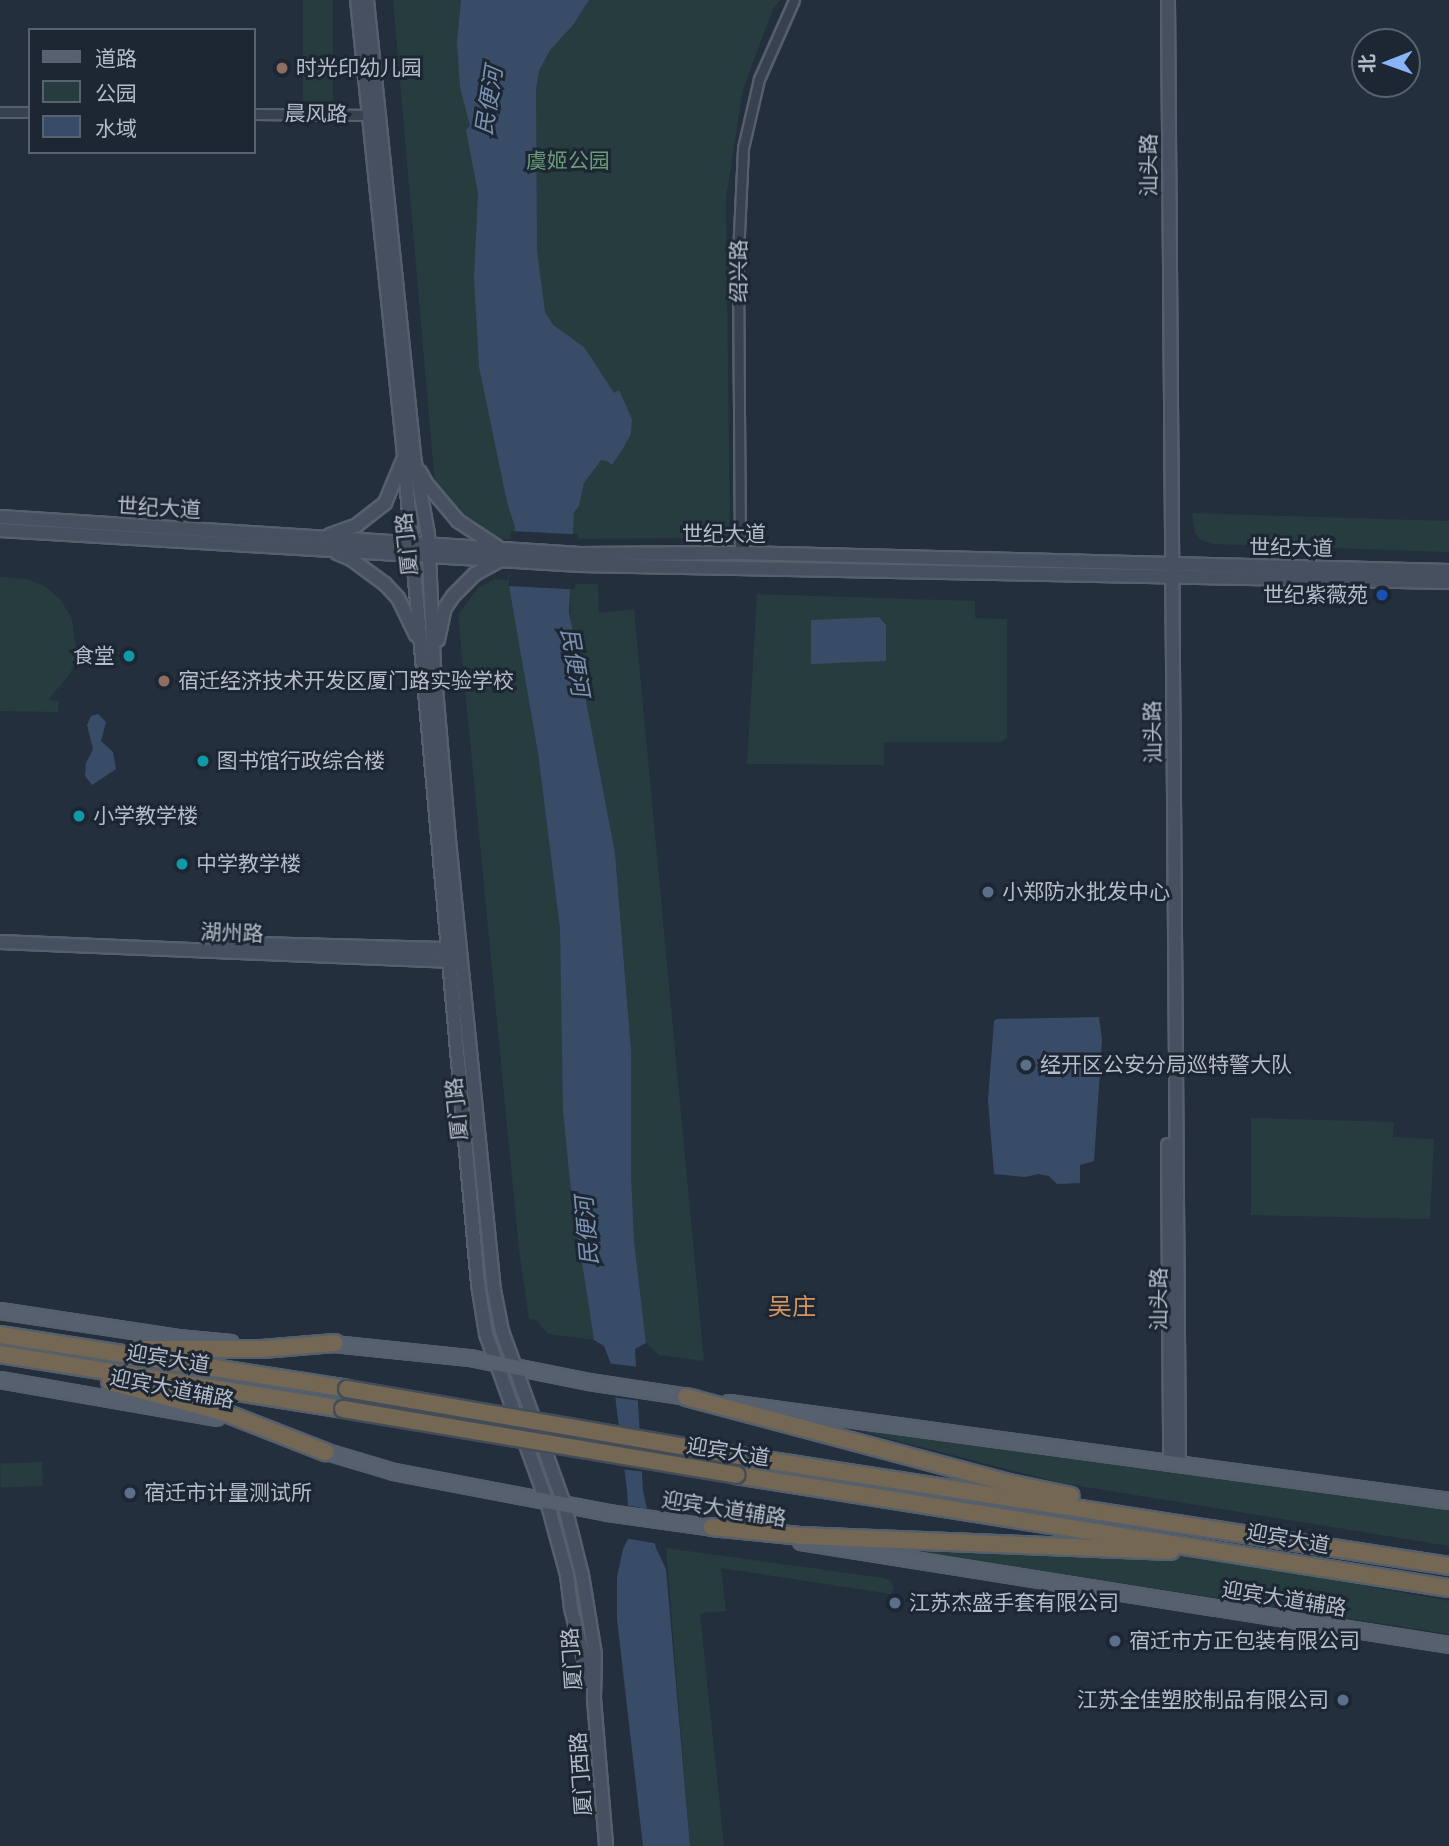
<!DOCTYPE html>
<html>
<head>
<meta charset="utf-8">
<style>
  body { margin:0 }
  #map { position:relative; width:1449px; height:1846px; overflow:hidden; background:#242f3e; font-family:Raleway,"Noto Sans SC",sans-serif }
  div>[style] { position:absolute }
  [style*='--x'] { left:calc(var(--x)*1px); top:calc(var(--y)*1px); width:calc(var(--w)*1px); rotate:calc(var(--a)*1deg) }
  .green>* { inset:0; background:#263c3f; transform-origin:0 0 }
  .water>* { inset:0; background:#394c67 }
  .pier>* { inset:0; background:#242f3e; transform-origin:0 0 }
  .roads { filter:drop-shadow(2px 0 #565f6c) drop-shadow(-2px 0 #565f6c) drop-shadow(0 2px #565f6c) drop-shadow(0 -2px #565f6c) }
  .street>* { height:9px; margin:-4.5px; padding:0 4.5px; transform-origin:4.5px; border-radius:4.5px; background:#38414e }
  .secondary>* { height:12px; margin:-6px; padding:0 6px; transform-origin:6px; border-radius:6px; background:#465061 }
  .primary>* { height:14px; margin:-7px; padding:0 7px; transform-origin:7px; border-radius:7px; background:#56606e }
  .highway>* { height:16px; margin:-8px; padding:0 8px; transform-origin:8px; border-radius:8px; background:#746855 }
  .bridges { filter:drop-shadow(2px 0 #434c59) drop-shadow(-2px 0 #434c59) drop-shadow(0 2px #434c59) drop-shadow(0 -2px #434c59) }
  .highway-bridge>* { height:16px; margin:-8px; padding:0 8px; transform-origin:8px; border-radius:8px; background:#746855 }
  .dots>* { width:19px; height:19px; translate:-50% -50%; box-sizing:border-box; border:4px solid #1d2633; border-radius:50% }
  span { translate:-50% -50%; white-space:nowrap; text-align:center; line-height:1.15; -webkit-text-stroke:6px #1d2633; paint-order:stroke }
  .poi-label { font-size:21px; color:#b4bcc9 }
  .left { translate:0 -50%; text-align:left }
  .right { translate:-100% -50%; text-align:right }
  .street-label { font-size:21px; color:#b4bcc9 }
  .park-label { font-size:21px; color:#6b9a76 }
  .water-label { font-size:23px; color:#7c92b1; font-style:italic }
  .quarter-label { font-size:24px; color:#d59563 }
  .legend { position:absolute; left:28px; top:28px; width:228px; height:126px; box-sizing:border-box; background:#1d2633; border:2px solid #59626f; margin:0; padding:9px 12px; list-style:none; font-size:21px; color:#b4bcc9 }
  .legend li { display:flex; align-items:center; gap:14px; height:35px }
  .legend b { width:35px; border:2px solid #59626f }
  .north { position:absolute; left:1351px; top:28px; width:70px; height:70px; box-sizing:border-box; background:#1d2633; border:2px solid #59626f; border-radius:50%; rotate:269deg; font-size:19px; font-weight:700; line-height:28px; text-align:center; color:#b4bcc9 }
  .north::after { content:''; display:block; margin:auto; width:24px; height:32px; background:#8ab4f8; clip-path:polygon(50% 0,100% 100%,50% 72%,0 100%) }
</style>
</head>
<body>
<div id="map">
  <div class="green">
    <i style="left:303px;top:0;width:30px;height:109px"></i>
    <i style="clip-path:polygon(393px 0,780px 0,773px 9px,743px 89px,726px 198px,730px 538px,494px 539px,452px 507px,435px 485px)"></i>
    <i style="clip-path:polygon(1192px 513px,1449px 521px,1449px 552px,1213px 544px,1201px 540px,1195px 533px)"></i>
    <i style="clip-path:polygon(0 577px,28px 579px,46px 587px,61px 600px,72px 619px,77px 656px,70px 674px,48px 700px,59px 701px,58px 712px,0 711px)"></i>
    <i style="clip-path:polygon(495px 579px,508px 580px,512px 594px,538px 753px,560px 929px,571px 1192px,594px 1340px,548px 1334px,536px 1320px,529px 1319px,519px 1250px,458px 615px,478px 588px)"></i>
    <i style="clip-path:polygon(570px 584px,598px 584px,599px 613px,634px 609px,704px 1361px,659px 1355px,646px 1343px,634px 1241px,631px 1172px,631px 1050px,615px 853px,571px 634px)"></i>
    <i style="clip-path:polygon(757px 594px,975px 601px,975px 618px,1007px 619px,1007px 738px,1001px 742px,884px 742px,884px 765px,747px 764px)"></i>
    <i style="clip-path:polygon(1251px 1118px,1394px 1122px,1393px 1137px,1434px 1139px,1430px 1219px,1251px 1215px)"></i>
    <i style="clip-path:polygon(794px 1414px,1449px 1505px,1449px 1546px,1061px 1483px)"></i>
    <i style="left:42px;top:1462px;width:24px;height:42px;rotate:88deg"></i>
    <i style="clip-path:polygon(915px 1543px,1167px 1553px,1210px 1558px,1449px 1601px,1449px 1634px,914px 1551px)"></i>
    <i style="clip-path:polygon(666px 1548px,884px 1578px,891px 1581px,894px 1587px,891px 1594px,721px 1568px,726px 1611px,700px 1613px,724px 1846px,690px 1846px)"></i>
  </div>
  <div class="water">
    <i style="clip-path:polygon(461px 0,589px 0,573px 25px,550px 50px,539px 71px,536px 88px,537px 250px,545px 312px,553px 325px,584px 347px,614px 393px,619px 390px,632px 419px,631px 434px,622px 450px,612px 465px,607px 461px,601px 460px,584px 483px,579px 506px,574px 512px,569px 612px,615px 853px,631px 1050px,631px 1172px,634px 1241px,646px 1343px,635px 1349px,643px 1491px,656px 1548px,666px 1569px,690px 1846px,643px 1846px,617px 1619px,617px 1577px,623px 1549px,630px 1535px,627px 1490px,611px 1364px,604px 1346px,594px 1340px,571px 1192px,563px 1110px,560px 929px,538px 753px,508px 580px,515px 527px,507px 502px,479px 367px,474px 278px,478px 193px,466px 130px,470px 126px,460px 87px,457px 42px)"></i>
    <i style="clip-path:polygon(879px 617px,886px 625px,886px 661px,811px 664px,811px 620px)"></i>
    <i style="clip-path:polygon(98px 714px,106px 722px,101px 741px,113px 752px,116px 769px,92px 785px,85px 776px,86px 763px,93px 749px,87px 725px,91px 716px)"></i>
    <i style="clip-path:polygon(1099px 1017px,1102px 1040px,1094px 1161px,1080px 1165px,1080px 1183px,1057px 1184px,1049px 1176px,1039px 1174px,1025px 1177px,994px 1174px,988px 1100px,994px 1021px,997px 1019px)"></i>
  </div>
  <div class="pier">
    <i style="left:511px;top:531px;width:67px;height:55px;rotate:3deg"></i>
    <i style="clip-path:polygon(607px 1363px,639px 1367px,641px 1401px,612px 1397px)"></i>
    <i style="clip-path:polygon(616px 1427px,643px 1431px,646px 1472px,621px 1469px)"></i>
    <i style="clip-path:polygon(625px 1505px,653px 1510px,659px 1544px,624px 1538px)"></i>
  </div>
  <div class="roads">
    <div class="street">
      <i style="--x:0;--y:112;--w:30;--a:0"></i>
      <i style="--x:254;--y:114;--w:120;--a:0.5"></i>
      <i style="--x:740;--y:553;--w:298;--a:-90.4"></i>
      <i style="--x:738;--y:255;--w:107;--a:-87.3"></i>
      <i style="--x:743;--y:148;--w:71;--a:-76.9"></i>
      <i style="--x:759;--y:79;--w:86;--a:-66.1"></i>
    </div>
    <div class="secondary">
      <i style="--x:357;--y:0;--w:459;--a:84.1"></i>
      <i style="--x:404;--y:457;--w:830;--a:84.89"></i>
      <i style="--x:478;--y:1284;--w:51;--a:80.9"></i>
      <i style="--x:486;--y:1334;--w:182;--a:70.1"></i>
      <i style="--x:548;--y:1505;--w:73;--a:74.8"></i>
      <i style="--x:567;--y:1575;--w:33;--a:83"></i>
      <i style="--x:571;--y:1608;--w:76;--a:75.6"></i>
      <i style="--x:367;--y:0;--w:464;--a:84.1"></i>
      <i style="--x:415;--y:462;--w:73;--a:79.8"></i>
      <i style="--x:428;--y:534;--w:131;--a:87.4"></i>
      <i style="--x:434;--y:665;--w:176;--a:85.1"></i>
      <i style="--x:449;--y:840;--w:452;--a:84.3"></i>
      <i style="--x:494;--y:1290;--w:42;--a:79"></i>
      <i style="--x:502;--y:1331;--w:187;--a:70.3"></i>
      <i style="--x:565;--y:1507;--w:70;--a:76"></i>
      <i style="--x:582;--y:1575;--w:80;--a:80.7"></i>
      <i style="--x:595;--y:1654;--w:45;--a:91.3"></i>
      <i style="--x:594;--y:1699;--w:147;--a:85.3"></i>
      <i style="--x:1168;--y:0;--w:1463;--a:89.57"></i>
      <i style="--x:420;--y:472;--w:13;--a:61"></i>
      <i style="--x:426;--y:483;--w:50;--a:49.9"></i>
      <i style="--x:458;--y:521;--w:49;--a:33.4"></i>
      <i style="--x:0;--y:517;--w:581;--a:3.65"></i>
      <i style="--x:580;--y:554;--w:160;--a:-0.4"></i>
      <i style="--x:740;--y:553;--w:709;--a:1.45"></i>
      <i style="--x:0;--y:530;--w:581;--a:3.45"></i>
      <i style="--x:580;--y:565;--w:869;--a:1.12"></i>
      <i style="--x:330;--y:535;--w:29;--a:-20"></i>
      <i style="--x:357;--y:525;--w:36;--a:-38"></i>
      <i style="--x:385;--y:503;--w:47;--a:-67.3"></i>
      <i style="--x:337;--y:553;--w:15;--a:23"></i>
      <i style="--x:351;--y:559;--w:42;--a:36.3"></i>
      <i style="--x:385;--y:584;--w:19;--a:47"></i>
      <i style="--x:398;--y:598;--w:41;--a:64.1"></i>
      <i style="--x:438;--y:640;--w:33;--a:-78"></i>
      <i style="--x:445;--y:608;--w:14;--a:-56"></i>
      <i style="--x:453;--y:596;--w:31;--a:-45"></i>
      <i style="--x:475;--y:574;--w:29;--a:-29"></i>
      <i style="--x:0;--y:942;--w:454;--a:2.4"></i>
      <i style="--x:219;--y:943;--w:234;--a:1.5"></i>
      <i style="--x:1168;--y:1145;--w:317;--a:89.6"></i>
    </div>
    <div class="primary">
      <i style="--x:0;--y:1311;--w:180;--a:8.6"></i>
      <i style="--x:178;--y:1338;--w:53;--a:5.4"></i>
      <i style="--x:324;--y:1343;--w:147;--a:5.9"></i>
      <i style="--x:470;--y:1358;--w:121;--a:11.4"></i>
      <i style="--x:589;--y:1382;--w:107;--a:8.6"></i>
      <i style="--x:0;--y:1380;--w:220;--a:9.9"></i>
      <i style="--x:729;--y:1403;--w:727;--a:7.75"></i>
      <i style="--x:317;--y:1449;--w:80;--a:16.6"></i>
      <i style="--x:394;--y:1472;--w:218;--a:10.8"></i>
      <i style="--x:608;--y:1513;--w:115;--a:8"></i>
      <i style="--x:801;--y:1542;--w:656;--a:9.03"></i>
    </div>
    <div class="highway">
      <i style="--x:0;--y:1335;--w:351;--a:8.8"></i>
      <i style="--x:141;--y:1349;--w:121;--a:0"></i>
      <i style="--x:262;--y:1349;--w:73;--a:-4.7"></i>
      <i style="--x:0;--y:1354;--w:347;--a:9.1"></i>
      <i style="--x:110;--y:1382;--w:117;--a:14.9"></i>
      <i style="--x:223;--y:1412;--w:110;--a:21.4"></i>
      <i style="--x:686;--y:1397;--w:334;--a:14.9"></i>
      <i style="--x:1009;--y:1483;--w:63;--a:11.8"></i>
      <i style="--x:739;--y:1456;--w:718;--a:8.81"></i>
      <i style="--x:736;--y:1475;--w:722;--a:9.01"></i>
      <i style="--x:712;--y:1527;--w:88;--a:5.8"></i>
      <i style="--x:800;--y:1536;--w:371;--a:2.3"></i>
    </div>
  </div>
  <div class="bridges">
    <div class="highway-bridge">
      <i style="--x:347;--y:1389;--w:398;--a:9.7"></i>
      <i style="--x:343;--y:1409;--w:399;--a:9.5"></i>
    </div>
  </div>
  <div class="dots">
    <i style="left:282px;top:68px;background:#8d6e63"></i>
    <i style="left:1382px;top:595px;background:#1a4fb4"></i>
    <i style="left:129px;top:656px;background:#0f9aa8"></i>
    <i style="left:164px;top:681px;background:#8d6e63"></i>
    <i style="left:203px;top:761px;background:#0f9aa8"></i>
    <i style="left:79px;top:816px;background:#0f9aa8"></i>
    <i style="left:182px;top:864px;background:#0f9aa8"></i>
    <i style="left:988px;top:892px;background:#5c6f8a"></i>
    <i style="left:1026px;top:1065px;background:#5c6f8a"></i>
    <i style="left:130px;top:1493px;background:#5c6f8a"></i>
    <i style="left:895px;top:1603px;background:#5c6f8a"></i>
    <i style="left:1115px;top:1641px;background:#5c6f8a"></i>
    <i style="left:1343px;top:1700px;background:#5c6f8a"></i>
  </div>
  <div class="poi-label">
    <span class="left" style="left:296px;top:68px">时光印幼儿园</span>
    <span class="right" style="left:1368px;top:595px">世纪紫薇苑</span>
    <span class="right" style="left:115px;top:656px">食堂</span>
    <span class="left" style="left:178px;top:681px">宿迁经济技术开发区厦门路实验学校</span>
    <span class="left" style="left:217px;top:761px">图书馆行政综合楼</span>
    <span class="left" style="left:93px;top:816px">小学教学楼</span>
    <span class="left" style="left:196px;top:864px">中学教学楼</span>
    <span class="left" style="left:1002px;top:892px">小郑防水批发中心</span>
    <span class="left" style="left:1040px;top:1065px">经开区公安分局巡特警大队</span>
    <span class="left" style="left:144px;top:1493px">宿迁市计量测试所</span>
    <span class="left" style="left:909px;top:1603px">江苏杰盛手套有限公司</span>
    <span class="left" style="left:1129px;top:1641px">宿迁市方正包装有限公司</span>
    <span class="right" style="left:1329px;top:1700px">江苏全佳塑胶制品有限公司</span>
  </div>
  <div class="street-label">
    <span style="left:316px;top:114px;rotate:1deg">晨风路</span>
    <span style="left:1149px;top:165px;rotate:-90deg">汕头路</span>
    <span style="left:739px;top:271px;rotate:-90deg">绍兴路</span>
    <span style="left:159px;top:508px;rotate:3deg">世纪大道</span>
    <span style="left:724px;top:534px">世纪大道</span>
    <span style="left:407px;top:544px;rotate:-96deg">厦门路</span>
    <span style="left:1291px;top:548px;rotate:1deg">世纪大道</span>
    <span style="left:1153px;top:732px;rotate:-91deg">汕头路</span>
    <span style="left:232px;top:933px;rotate:2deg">湖州路</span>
    <span style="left:457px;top:1109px;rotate:-96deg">厦门路</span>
    <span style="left:1159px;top:1299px;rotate:-90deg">汕头路</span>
    <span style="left:168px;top:1359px;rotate:9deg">迎宾大道</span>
    <span style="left:172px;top:1389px;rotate:11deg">迎宾大道辅路</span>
    <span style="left:728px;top:1452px;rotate:9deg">迎宾大道</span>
    <span style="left:724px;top:1509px;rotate:9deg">迎宾大道辅路</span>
    <span style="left:1288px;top:1539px;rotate:10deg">迎宾大道</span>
    <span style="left:1284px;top:1599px;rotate:9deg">迎宾大道辅路</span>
    <span style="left:572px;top:1659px;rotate:-94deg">厦门路</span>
    <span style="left:581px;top:1774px;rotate:-94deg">厦门西路</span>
  </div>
  <div class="park-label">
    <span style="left:568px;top:161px">虞姬公园</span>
  </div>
  <div class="water-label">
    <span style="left:489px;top:101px;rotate:-81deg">民便河</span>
    <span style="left:575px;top:662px;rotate:80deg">民便河</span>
    <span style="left:587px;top:1231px;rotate:-95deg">民便河</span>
  </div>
  <div class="quarter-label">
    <span style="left:792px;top:1307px">吴庄</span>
  </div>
  <ul class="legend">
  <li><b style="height:9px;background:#56606e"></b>道路</li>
  <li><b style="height:19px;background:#263c3f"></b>公园</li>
  <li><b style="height:19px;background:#394c67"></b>水域</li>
  </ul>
  <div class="north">北</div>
</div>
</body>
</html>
